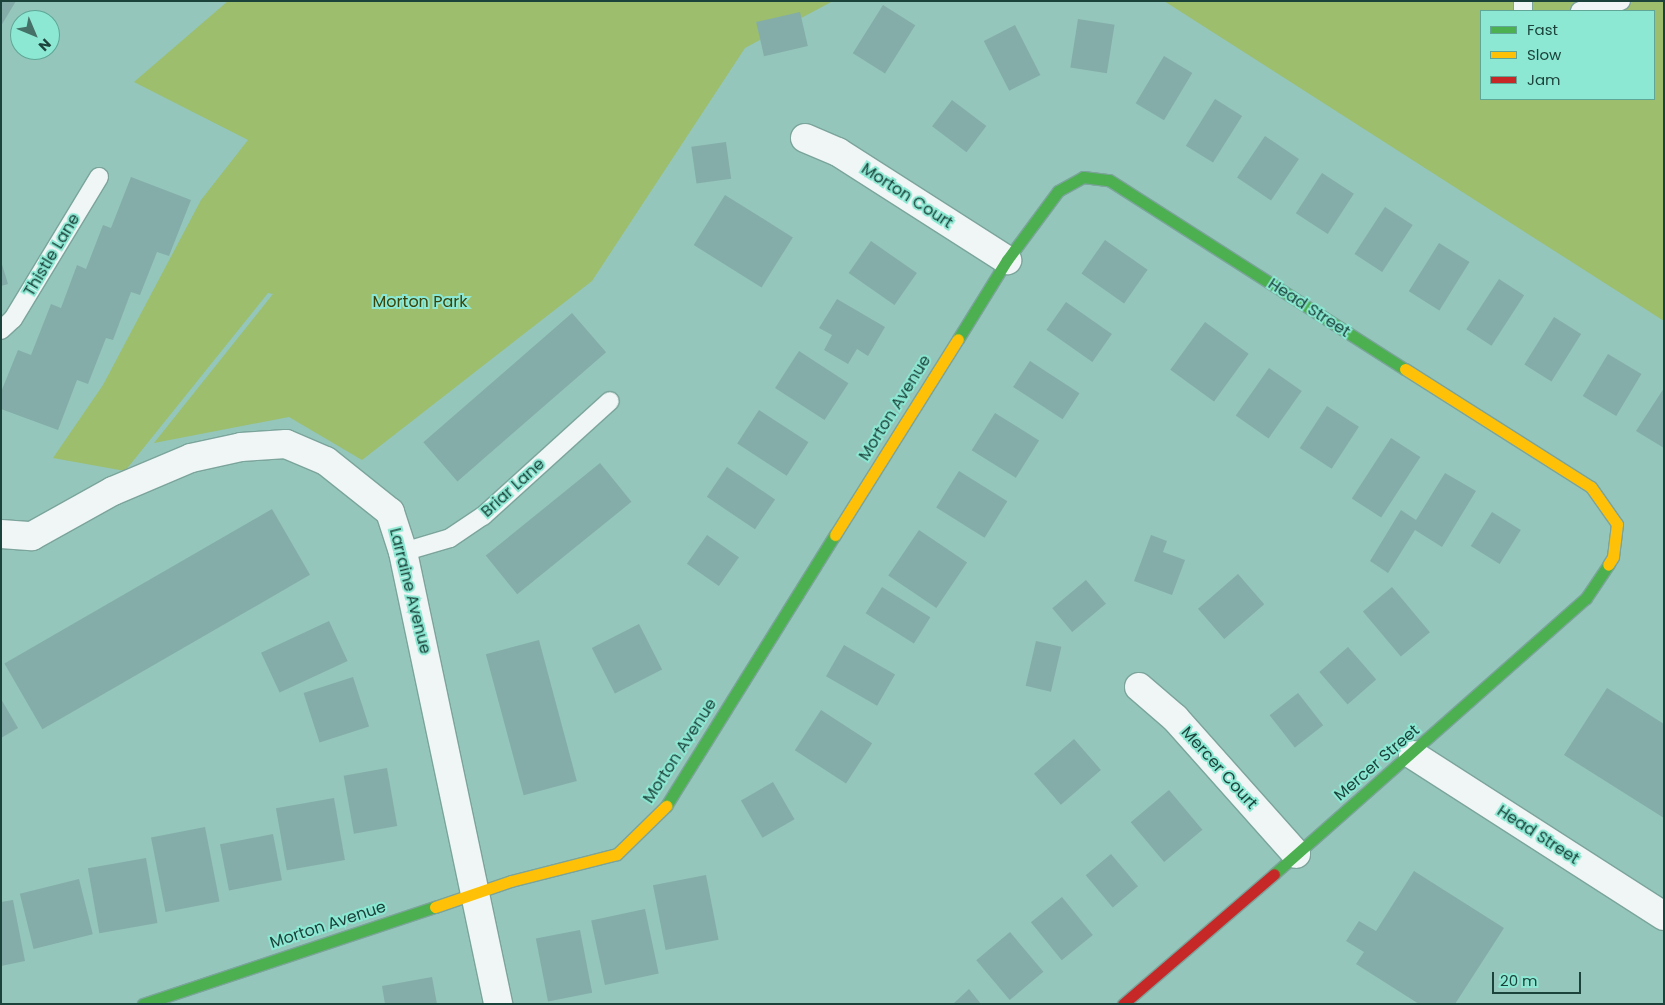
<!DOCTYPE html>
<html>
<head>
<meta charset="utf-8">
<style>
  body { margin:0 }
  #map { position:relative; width:1665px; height:1005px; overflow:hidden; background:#94c6bb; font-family:Poppins,sans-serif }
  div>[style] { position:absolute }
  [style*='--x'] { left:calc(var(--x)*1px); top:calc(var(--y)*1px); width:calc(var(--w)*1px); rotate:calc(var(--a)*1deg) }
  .green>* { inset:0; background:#9cbe6d }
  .building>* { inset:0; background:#84ada9; transform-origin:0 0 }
  .roads { filter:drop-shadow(1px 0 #7ba49b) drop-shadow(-1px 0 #7ba49b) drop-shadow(0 1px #7ba49b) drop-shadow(0 -1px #7ba49b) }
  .lane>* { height:18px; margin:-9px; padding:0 9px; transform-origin:9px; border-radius:9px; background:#eff6f5 }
  .street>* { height:28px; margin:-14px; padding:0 14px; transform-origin:14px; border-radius:14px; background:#eff6f5 }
  .fast>* { height:11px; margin:-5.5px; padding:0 5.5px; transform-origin:5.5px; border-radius:5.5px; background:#4caf50 }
  .slow>* { height:11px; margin:-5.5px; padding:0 5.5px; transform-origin:5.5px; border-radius:5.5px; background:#ffc107 }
  .jam>* { height:11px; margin:-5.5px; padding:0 5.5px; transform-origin:5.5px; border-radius:5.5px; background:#c62828 }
  span { translate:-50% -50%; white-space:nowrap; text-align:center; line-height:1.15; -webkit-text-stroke:4px #8ce8d3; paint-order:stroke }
  .street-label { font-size:16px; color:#1c433b }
  .park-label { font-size:16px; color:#3a4309 }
  .frame { position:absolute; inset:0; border:2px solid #1c433b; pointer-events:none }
  .legend { position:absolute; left:1480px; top:10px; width:175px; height:90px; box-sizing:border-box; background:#8ce8d3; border:1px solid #5fa696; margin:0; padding:6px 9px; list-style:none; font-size:15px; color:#1c433b }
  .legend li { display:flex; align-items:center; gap:10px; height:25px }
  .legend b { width:25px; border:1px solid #5fa696 }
  .north { position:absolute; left:10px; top:10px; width:50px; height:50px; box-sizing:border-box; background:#8ce8d3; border:1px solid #5fa696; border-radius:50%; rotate:135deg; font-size:14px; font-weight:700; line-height:20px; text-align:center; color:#1c433b }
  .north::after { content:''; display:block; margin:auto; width:18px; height:22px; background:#467168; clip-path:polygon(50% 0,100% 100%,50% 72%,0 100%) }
  .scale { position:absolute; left:1492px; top:972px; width:89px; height:22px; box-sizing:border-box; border:2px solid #1c433b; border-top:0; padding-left:6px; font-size:15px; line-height:18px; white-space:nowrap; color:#1c433b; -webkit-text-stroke:4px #8ce8d3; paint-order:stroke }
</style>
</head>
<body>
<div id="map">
  <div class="green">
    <i style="clip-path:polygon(228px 1px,833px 1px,745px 48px,592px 281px,362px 460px,289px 417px,154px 443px,273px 294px,268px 293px,125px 471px,53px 458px,103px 385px,201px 200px,248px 140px,134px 82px)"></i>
    <i style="clip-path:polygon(evenodd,1164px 1px,1664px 1px,1664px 321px,1164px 1px,1481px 11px,1654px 11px,1654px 99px,1481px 99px,1481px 11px)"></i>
  </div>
  <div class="building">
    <i style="clip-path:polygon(1px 1px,16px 1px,1px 26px)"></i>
    <i style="left:883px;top:5px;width:38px;height:57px;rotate:32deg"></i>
    <i style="left:800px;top:12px;width:35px;height:45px;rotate:77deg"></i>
    <i style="left:1078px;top:19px;width:37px;height:49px;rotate:9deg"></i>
    <i style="left:1015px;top:25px;width:56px;height:35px;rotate:63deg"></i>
    <i style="left:1164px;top:56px;width:33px;height:55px;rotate:31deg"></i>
    <i style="left:1215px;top:99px;width:32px;height:55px;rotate:32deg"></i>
    <i style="left:952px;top:100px;width:43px;height:33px;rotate:37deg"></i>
    <i style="left:1265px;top:136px;width:41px;height:50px;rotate:34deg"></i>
    <i style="left:726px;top:142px;width:37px;height:35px;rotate:82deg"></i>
    <i style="left:1322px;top:173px;width:38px;height:48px;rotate:33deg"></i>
    <i style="clip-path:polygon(131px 177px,191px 200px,169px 256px,157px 252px,140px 295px,131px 292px,113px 340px,106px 338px,88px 384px,77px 380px,58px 430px,1px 409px,1px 392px,18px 350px,31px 355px,51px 304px,61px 308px,77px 265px,86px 269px,103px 225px,111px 228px)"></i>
    <i style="left:725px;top:195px;width:80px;height:59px;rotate:32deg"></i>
    <i style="left:1385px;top:207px;width:33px;height:56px;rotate:33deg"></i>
    <i style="left:1105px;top:240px;width:52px;height:41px;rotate:35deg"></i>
    <i style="left:871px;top:241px;width:56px;height:39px;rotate:35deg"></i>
    <i style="left:1439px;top:243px;width:36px;height:57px;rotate:32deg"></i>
    <i style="clip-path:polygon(1px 261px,8px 284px,1px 286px)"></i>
    <i style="left:1499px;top:279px;width:30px;height:60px;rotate:33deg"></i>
    <i style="clip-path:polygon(837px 299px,885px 327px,868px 356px,857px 349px,848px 364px,824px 350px,832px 335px,819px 328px)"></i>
    <i style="left:1066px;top:302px;width:56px;height:34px;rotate:35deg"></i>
    <i style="left:572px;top:313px;width:52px;height:197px;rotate:49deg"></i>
    <i style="left:1554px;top:317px;width:32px;height:56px;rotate:32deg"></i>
    <i style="left:1205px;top:322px;width:54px;height:59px;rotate:36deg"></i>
    <i style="left:799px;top:351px;width:59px;height:44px;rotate:33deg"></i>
    <i style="left:1608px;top:354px;width:39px;height:49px;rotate:31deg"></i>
    <i style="left:1030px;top:361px;width:59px;height:31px;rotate:33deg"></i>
    <i style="left:1269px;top:368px;width:40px;height:58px;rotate:35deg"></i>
    <i style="clip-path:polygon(1664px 388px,1664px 448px,1636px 431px)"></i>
    <i style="left:1327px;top:406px;width:38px;height:50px;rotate:33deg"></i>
    <i style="left:759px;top:410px;width:59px;height:40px;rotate:33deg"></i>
    <i style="left:995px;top:413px;width:52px;height:44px;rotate:32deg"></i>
    <i style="left:1391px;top:438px;width:35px;height:72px;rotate:33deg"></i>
    <i style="left:600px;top:463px;width:50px;height:147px;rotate:51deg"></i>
    <i style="left:727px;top:467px;width:58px;height:36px;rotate:34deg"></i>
    <i style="left:959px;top:471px;width:57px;height:43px;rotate:32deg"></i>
    <i style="clip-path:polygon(1445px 473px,1476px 491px,1442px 547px,1415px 530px,1388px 573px,1370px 561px,1401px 510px,1416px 520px)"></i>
    <i style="left:272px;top:509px;width:76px;height:309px;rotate:60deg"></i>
    <i style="left:1492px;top:512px;width:34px;height:40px;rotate:32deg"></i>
    <i style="left:919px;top:530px;width:58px;height:55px;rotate:34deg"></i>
    <i style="left:707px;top:535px;width:39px;height:35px;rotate:35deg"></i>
    <i style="clip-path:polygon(1151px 535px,1167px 541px,1163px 552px,1185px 560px,1172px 595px,1134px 581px)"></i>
    <i style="left:1238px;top:574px;width:40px;height:53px;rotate:49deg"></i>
    <i style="left:1086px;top:580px;width:31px;height:44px;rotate:50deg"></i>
    <i style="left:882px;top:587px;width:57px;height:31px;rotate:32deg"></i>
    <i style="left:1392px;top:587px;width:59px;height:38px;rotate:50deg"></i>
    <i style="left:329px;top:621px;width:44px;height:75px;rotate:65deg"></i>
    <i style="left:639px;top:624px;width:51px;height:53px;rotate:63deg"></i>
    <i style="left:539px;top:640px;width:146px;height:55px;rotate:75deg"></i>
    <i style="left:1036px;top:641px;width:26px;height:46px;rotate:13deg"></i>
    <i style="left:844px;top:645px;width:59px;height:36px;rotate:30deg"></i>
    <i style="left:1348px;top:647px;width:43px;height:38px;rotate:49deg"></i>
    <i style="left:353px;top:677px;width:52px;height:52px;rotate:72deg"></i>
    <i style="clip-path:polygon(1607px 688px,1664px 724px,1664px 818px,1564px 755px)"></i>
    <i style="left:1298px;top:693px;width:41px;height:36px;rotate:52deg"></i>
    <i style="clip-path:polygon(1px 699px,18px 728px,1px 738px)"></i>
    <i style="left:821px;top:710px;width:61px;height:48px;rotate:33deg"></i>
    <i style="left:1074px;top:739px;width:41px;height:53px;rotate:49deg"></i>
    <i style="left:387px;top:768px;width:59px;height:44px;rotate:80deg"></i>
    <i style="left:773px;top:782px;width:43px;height:37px;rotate:60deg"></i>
    <i style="left:1169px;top:790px;width:52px;height:50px;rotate:50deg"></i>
    <i style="left:334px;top:798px;width:63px;height:59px;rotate:80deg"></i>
    <i style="left:205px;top:827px;width:76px;height:55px;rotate:79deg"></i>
    <i style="left:273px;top:834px;width:47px;height:54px;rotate:79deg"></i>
    <i style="left:1111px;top:854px;width:42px;height:33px;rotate:50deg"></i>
    <i style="left:146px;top:858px;width:66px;height:59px;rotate:80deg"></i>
    <i style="clip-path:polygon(1414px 871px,1504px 928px,1455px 1004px,1419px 1004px,1356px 964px,1364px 952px,1346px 941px,1359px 921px,1376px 931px)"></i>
    <i style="left:706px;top:875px;width:66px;height:54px;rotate:79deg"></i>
    <i style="left:79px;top:879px;width:57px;height:61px;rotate:76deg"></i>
    <i style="left:1062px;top:897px;width:49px;height:40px;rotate:51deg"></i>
    <i style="clip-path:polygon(13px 900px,25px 961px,1px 966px,1px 902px)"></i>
    <i style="left:645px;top:909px;width:66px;height:55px;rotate:78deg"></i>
    <i style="left:580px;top:930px;width:64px;height:45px;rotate:79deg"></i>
    <i style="left:1010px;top:932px;width:52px;height:44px;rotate:50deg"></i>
    <i style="clip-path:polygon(432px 977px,437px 1004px,385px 1004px,382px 986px)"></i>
    <i style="clip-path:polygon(969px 989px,981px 1004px,953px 1004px)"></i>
  </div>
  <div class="roads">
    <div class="lane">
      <i style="--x:1523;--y:1;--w:10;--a:90"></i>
      <i style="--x:1580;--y:11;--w:42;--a:-13.7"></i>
      <i style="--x:1;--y:330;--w:16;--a:-43"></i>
      <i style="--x:13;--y:319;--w:166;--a:-58.8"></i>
      <i style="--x:403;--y:552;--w:49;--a:-16.6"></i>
      <i style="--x:450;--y:538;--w:40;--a:-34"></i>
      <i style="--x:483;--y:516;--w:171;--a:-42.2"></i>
    </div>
    <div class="street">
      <i style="--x:805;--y:138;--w:36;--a:23"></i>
      <i style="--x:838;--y:152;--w:201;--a:32.6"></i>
      <i style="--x:1;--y:534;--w:31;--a:4"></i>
      <i style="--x:32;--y:536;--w:93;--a:-29.1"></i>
      <i style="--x:113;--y:491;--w:85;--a:-22.9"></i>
      <i style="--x:191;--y:458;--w:51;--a:-12.4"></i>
      <i style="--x:241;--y:447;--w:45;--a:-3.8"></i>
      <i style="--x:286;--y:444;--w:43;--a:23"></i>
      <i style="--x:326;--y:461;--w:82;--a:38.6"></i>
      <i style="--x:390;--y:512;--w:42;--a:72"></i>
      <i style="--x:403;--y:552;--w:462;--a:78.1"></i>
      <i style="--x:1139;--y:687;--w:48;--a:40.7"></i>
      <i style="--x:1175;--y:718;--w:182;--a:48.3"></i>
      <i style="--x:1413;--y:755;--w:298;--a:32.7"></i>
    </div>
    <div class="fast">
      <i style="--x:958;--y:339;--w:93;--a:-58.2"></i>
      <i style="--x:1007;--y:260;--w:86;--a:-53.5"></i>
      <i style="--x:1058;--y:191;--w:29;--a:-29"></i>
      <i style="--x:1083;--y:177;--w:26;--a:7"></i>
      <i style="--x:1109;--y:180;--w:351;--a:32.6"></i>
      <i style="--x:666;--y:806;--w:319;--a:-58.1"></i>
      <i style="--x:1274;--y:874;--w:417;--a:-41.5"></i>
      <i style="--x:1586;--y:598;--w:40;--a:-56"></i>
      <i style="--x:143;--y:1004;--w:308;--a:-18.4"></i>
    </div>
    <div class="slow">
      <i style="--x:1405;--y:369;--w:220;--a:32.4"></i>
      <i style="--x:1591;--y:487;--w:45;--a:54.9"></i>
      <i style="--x:1617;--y:524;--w:33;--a:97"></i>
      <i style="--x:1613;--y:557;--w:9;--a:122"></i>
      <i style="--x:835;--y:535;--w:231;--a:-57.9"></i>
      <i style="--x:435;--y:907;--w:80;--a:-18.9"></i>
      <i style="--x:511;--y:881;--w:109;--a:-14.3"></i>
      <i style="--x:617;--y:854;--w:69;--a:-44.4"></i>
    </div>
    <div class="jam">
      <i style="--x:1123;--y:1004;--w:199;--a:-40.7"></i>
    </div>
  </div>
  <div class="street-label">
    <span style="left:907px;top:196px;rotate:33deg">Morton Court</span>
    <span style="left:52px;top:255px;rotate:-59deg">Thistle Lane</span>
    <span style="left:1309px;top:308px;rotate:33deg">Head Street</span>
    <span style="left:895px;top:408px;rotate:-58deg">Morton Avenue</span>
    <span style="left:513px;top:488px;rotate:-42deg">Briar Lane</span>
    <span style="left:410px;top:591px;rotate:76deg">Larraine Avenue</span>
    <span style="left:680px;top:751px;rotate:-57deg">Morton Avenue</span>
    <span style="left:1377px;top:763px;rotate:-41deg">Mercer Street</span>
    <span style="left:1219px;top:768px;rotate:48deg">Mercer Court</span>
    <span style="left:1538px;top:835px;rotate:33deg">Head Street</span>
    <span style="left:328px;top:925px;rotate:-18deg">Morton Avenue</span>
  </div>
  <div class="park-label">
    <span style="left:420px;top:302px">Morton Park</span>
  </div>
  <div class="frame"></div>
  <ul class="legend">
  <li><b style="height:6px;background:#4caf50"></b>Fast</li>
  <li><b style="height:6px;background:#ffc107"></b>Slow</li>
  <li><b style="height:6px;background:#c62828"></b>Jam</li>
  </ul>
  <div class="north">N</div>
  <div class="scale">20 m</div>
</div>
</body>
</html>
